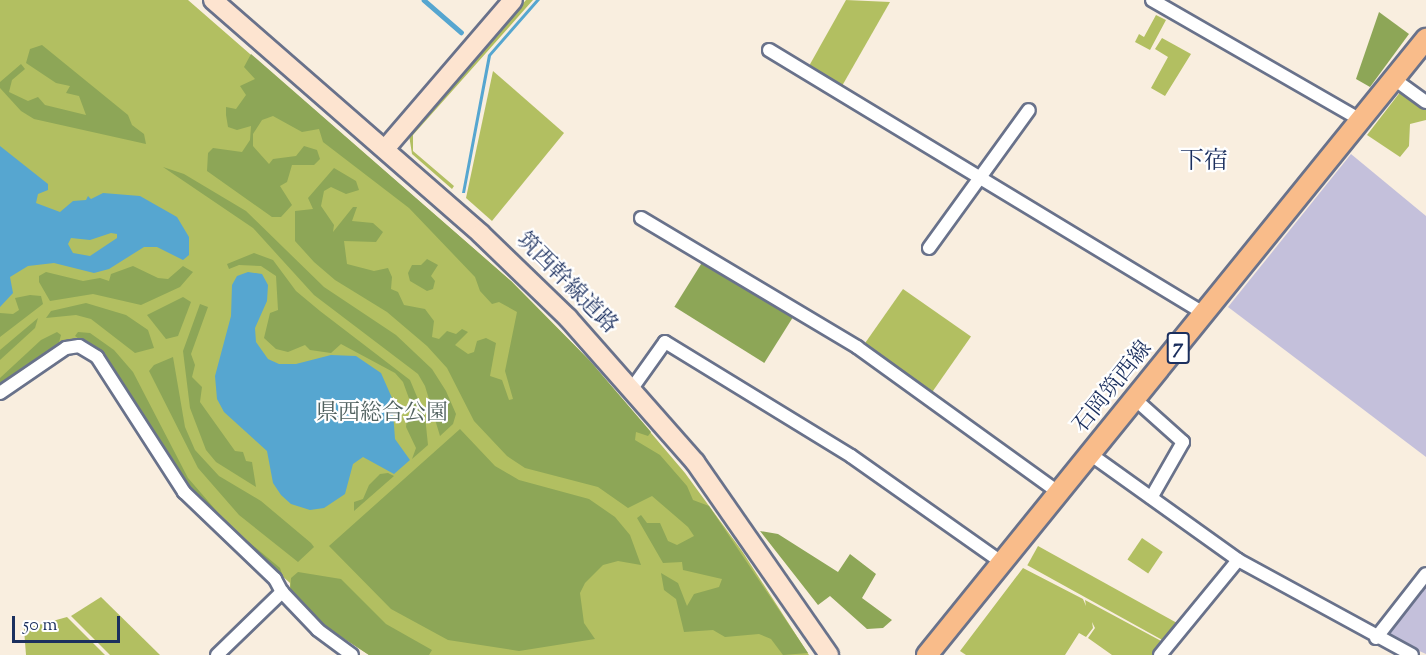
<!DOCTYPE html>
<html>
<head>
<meta charset="utf-8">
<style>
  body { margin:0 }
  #map { position:relative; width:1426px; height:655px; overflow:hidden; background:#f9eedf; font-family:"Sorts Mill Goudy","Noto Serif JP",serif }
  div>[style] { position:absolute }
  [style*='--x'] { left:calc(var(--x)*1px); top:calc(var(--y)*1px); width:calc(var(--w)*1px); rotate:calc(var(--a)*1deg) }
  .industrial>* { inset:0; background:#c4c0db }
  .green>* { inset:0; background:#b2bf61; transform-origin:0 0 }
  .forest>* { inset:0; background:#8da657; transform-origin:0 0 }
  .water>* { inset:0; background:#56a6d0 }
  .stream>* { height:4.5px; margin:-2.25px; padding:0 2.25px; transform-origin:2.25px; border-radius:2.25px; background:#56a6d0 }
  .roads { filter:drop-shadow(2px 0 #69728b) drop-shadow(-2px 0 #69728b) drop-shadow(0 2px #69728b) drop-shadow(0 -2px #69728b) }
  .street>* { height:12px; margin:-6px; padding:0 6px; transform-origin:6px; border-radius:6px; background:#fff }
  .secondary>* { height:18px; margin:-9px; padding:0 9px; transform-origin:9px; border-radius:9px; background:#fde4d0 }
  .primary>* { height:20px; margin:-10px; padding:0 10px; transform-origin:10px; border-radius:10px; background:#f9bc8a }
  span { translate:-50% -50%; white-space:nowrap; text-align:center; line-height:1.15; -webkit-text-stroke:4.5px #fff; paint-order:stroke }
  .shield-label span { padding:2px 4px; background:#fff; border:2px solid; border-radius:4px; -webkit-text-stroke-width:0 }
  .shield-label { font-size:21px; color:#1b2f5e; font-weight:700 }
  .street-label { font-size:22px; color:#1b2f5e }
  .park-label { font-size:22px; color:#50615f }
  .neighbourhood-label { font-size:24px; color:#1b2f5e }
  .scale { position:absolute; left:12px; top:616px; width:108px; height:27px; box-sizing:border-box; border:3px solid #1b2f5e; border-top:0; padding-left:8px; font-size:18px; line-height:21px; white-space:nowrap; color:#1b2f5e; -webkit-text-stroke:4px #fff; paint-order:stroke }
</style>
</head>
<body>
<div id="map">
  <div class="industrial">
    <i style="clip-path:polygon(1351px 154px,1426px 216px,1426px 457px,1228px 307px)"></i>
    <i style="clip-path:polygon(1426px 583px,1426px 654px,1388px 637px,1389px 631px)"></i>
  </div>
  <div class="green">
    <i style="clip-path:polygon(0 0,188px 0,511px 281px,590px 361px,685px 473px,742px 551px,809px 655px,369px 655px,322px 624px,290px 593px,290px 583px,197px 500px,100px 354px,82px 340px,73px 339px,58px 346px,0 387px)"></i>
    <i style="clip-path:polygon(526px 0,533px 0,413px 135px,413px 151px,454px 186px,452px 189px,412px 154px,409px 135px)"></i>
    <i style="clip-path:polygon(846px 0,890px 2px,842px 86px,809px 66px)"></i>
    <i style="clip-path:polygon(1156px 15px,1166px 20px,1150px 50px,1135px 42px,1139px 34px,1144px 37px)"></i>
    <i style="clip-path:polygon(1162px 38px,1191px 54px,1165px 96px,1151px 88px,1168px 57px,1155px 49px)"></i>
    <i style="clip-path:polygon(493px 71px,564px 133px,492px 221px,466px 198px)"></i>
    <i style="clip-path:polygon(1401px 91px,1426px 108px,1426px 120px,1410px 124px,1409px 146px,1400px 157px,1367px 135px)"></i>
    <i style="left:903px;top:289px;width:83px;height:70px;rotate:35deg"></i>
    <i style="left:1142px;top:538px;width:25px;height:26px;rotate:34deg"></i>
    <i style="left:1038px;top:546px;width:161px;height:22px;rotate:29deg"></i>
    <i style="clip-path:polygon(1023px 568px,1083px 599px,1086px 606px,1085px 600px,1163px 642px,1152px 655px,1112px 655px,1088px 638px,1095px 628px,1092px 622px,1093px 628px,1086px 637px,1079px 633px,1065px 655px,966px 655px,960px 651px)"></i>
    <i style="clip-path:polygon(101px 597px,160px 655px,110px 655px,71px 616px)"></i>
    <i style="clip-path:polygon(67px 617px,105px 655px,26px 655px,24px 629px)"></i>
  </div>
  <div class="forest">
    <i style="clip-path:polygon(1379px 12px,1409px 34px,1370px 87px,1356px 79px)"></i>
    <i style="clip-path:polygon(42px 45px,128px 115px,132px 125px,144px 134px,146px 144px,34px 119px,21px 111px,0 88px,0 82px,21px 64px,25px 69px,12px 80px,9px 92px,28px 101px,38px 97px,45px 105px,86px 115px,79px 96px,66px 93px,70px 86px,56px 83px,26px 63px,30px 49px)"></i>
    <i style="clip-path:polygon(251px 54px,511px 281px,590px 361px,651px 432px,648px 436px,636px 432px,635px 440px,660px 455px,687px 486px,693px 500px,709px 506px,808px 653px,783px 655px,771px 639px,759px 634px,725px 637px,713px 630px,684px 632px,676px 599px,664px 590px,661px 573px,678px 583px,687px 606px,694px 594px,719px 587px,722px 579px,683px 570px,682px 562px,663px 563px,637px 518px,641px 515px,647px 523px,660px 523px,668px 541px,677px 545px,694px 536px,688px 527px,652px 496px,628px 508px,598px 487px,525px 468px,507px 456px,474px 421px,447px 368px,427px 346px,387px 312px,335px 280px,314px 262px,295px 241px,295px 211px,313px 209px,308px 198px,334px 168px,356px 181px,359px 190px,346px 194px,331px 187px,324px 191px,321px 206px,334px 225px,333px 232px,353px 207px,357px 207px,352px 221px,373px 223px,383px 232px,376px 242px,344px 241px,347px 264px,374px 271px,388px 268px,392px 277px,391px 289px,398px 292px,404px 305px,425px 309px,434px 321px,432px 337px,439px 339px,447px 331px,456px 334px,462px 329px,468px 332px,455px 345px,468px 354px,474px 352px,477px 341px,486px 338px,496px 343px,490px 376px,502px 380px,509px 400px,513px 399px,505px 371px,517px 312px,499px 302px,492px 304px,480px 291px,475px 277px,409px 208px,323px 142px,319px 129px,302px 132px,273px 116px,262px 120px,253px 134px,253px 146px,269px 164px,273px 159px,296px 156px,304px 146px,317px 150px,320px 159px,314px 165px,292px 165px,287px 182px,280px 186px,292px 205px,281px 217px,272px 217px,207px 171px,208px 153px,213px 148px,242px 152px,250px 140px,251px 126px,237px 130px,228px 127px,226px 115px,226px 107px,236px 109px,246px 95px,240px 86px,255px 79px,244px 67px)"></i>
    <i style="clip-path:polygon(163px 167px,184px 174px,246px 211px,324px 287px,396px 335px,432px 369px,446px 391px,456px 414px,453px 424px,440px 436px,425px 386px,418px 374px,314px 295px,253px 228px)"></i>
    <i style="clip-path:polygon(254px 253px,273px 260px,296px 291px,320px 311px,410px 380px,425px 416px,428px 445px,412px 459px,416px 448px,406px 427px,407px 419px,415px 415px,403px 382px,395px 373px,341px 344px,331px 353px,310px 350px,305px 345px,288px 352px,276px 349px,264px 338px,270px 313px,278px 310px,276px 276px,261px 266px,239px 265px,229px 269px,227px 264px)"></i>
    <i style="clip-path:polygon(427px 259px,438px 265px,431px 276px,435px 281px,433px 289px,427px 291px,410px 281px,408px 273px,412px 265px,421px 265px)"></i>
    <i style="left:703px;top:261px;width:106px;height:54px;rotate:32deg"></i>
    <i style="clip-path:polygon(133px 266px,158px 278px,168px 279px,183px 266px,193px 272px,180px 287px,141px 305px,93px 294px,50px 301px,39px 282px,39px 276px,46px 272px,83px 281px,100px 278px,109px 281px,111px 274px)"></i>
    <i style="clip-path:polygon(30px 295px,41px 296px,43px 304px,0 337px,0 313px,13px 314px,19px 310px,15px 298px)"></i>
    <i style="clip-path:polygon(183px 297px,191px 302px,178px 336px,166px 339px,147px 315px)"></i>
    <i style="clip-path:polygon(86px 303px,126px 315px,148px 330px,154px 348px,135px 353px,91px 319px,76px 315px,46px 318px,51px 311px)"></i>
    <i style="clip-path:polygon(200px 304px,208px 307px,191px 354px,195px 365px,192px 377px,202px 387px,200px 402px,235px 451px,243px 452px,246px 461px,252px 462px,256px 487px,216px 462px,206px 450px,190px 408px,183px 351px)"></i>
    <i style="clip-path:polygon(38px 318px,35px 328px,0 360px,0 350px)"></i>
    <i style="clip-path:polygon(57px 332px,61px 335px,58px 346px,0 387px,0 378px,41px 340px)"></i>
    <i style="clip-path:polygon(90px 333px,114px 350px,133px 372px,188px 478px,227px 523px,197px 500px,100px 354px,75px 336px,78px 332px)"></i>
    <i style="clip-path:polygon(173px 357px,185px 427px,195px 450px,219px 476px,261px 501px,311px 543px,314px 547px,298px 562px,239px 515px,198px 468px,149px 371px,154px 365px)"></i>
    <i style="clip-path:polygon(460px 429px,495px 466px,519px 480px,589px 499px,615px 517px,630px 535px,641px 565px,618px 561px,603px 565px,585px 583px,580px 593px,584px 623px,595px 639px,519px 651px,448px 640px,391px 609px,329px 546px)"></i>
    <i style="clip-path:polygon(388px 473px,394px 476px,354px 511px,354px 502px,363px 499px,369px 485px,380px 474px)"></i>
    <i style="clip-path:polygon(232px 528px,280px 568px,282px 574px,230px 530px)"></i>
    <i style="clip-path:polygon(760px 531px,778px 534px,838px 572px,850px 554px,876px 574px,862px 598px,892px 620px,883px 628px,867px 629px,830px 596px,818px 605px)"></i>
    <i style="clip-path:polygon(298px 572px,341px 579px,386px 624px,432px 650px,429px 655px,369px 655px,322px 624px,290px 593px,291px 578px)"></i>
  </div>
  <div class="water">
    <i style="clip-path:polygon(536px 0,540px 0,491px 56px,465px 193px,462px 193px,488px 55px)"></i>
    <i style="clip-path:polygon(evenodd,0 146px,48px 184px,48px 190px,38px 194px,36px 203px,60px 212px,73px 201px,86px 200px,88px 196px,91px 199px,103px 193px,140px 196px,177px 217px,189px 237px,189px 255px,183px 260px,157px 247px,144px 247px,109px 269px,94px 273px,54px 263px,28px 266px,10px 277px,13px 293px,0 307px,0 146px,111px 233px,117px 234px,117px 238px,90px 256px,73px 253px,68px 244px,71px 238px,90px 240px,111px 233px)"></i>
    <i style="clip-path:polygon(248px 272px,262px 274px,268px 285px,267px 301px,255px 328px,256px 342px,268px 359px,279px 364px,296px 364px,331px 355px,356px 356px,381px 373px,392px 398px,395px 439px,410px 460px,394px 474px,363px 457px,353px 464px,345px 494px,324px 508px,310px 510px,291px 504px,281px 495px,273px 483px,267px 451px,224px 412px,217px 399px,215px 376px,231px 316px,232px 285px,237px 276px)"></i>
  </div>
  <div class="stream">
    <i style="--x:424;--y:0;--w:49;--a:40.9"></i>
  </div>
  <div class="roads">
    <div class="street">
      <i style="--x:1152;--y:0;--w:241;--a:29.9"></i>
      <i style="--x:769;--y:50;--w:510;--a:31.2"></i>
      <i style="--x:1394;--y:79;--w:39;--a:36"></i>
      <i style="--x:641;--y:218;--w:252;--a:30.8"></i>
      <i style="--x:857;--y:347;--w:248;--a:35.8"></i>
      <i style="--x:929;--y:248;--w:170;--a:-54.1"></i>
      <i style="--x:633;--y:387;--w:55;--a:-54.6"></i>
      <i style="--x:665;--y:342;--w:218;--a:31.5"></i>
      <i style="--x:851;--y:456;--w:184;--a:35.2"></i>
      <i style="--x:0;--y:393;--w:80;--a:-34.3"></i>
      <i style="--x:66;--y:348;--w:13;--a:-9"></i>
      <i style="--x:79;--y:346;--w:21;--a:31"></i>
      <i style="--x:97;--y:357;--w:161;--a:57.2"></i>
      <i style="--x:184;--y:492;--w:126;--a:43.7"></i>
      <i style="--x:275;--y:579;--w:15;--a:62"></i>
      <i style="--x:282;--y:592;--w:52;--a:46.5"></i>
      <i style="--x:318;--y:630;--w:42;--a:36.3"></i>
      <i style="--x:1136;--y:400;--w:63;--a:41.8"></i>
      <i style="--x:1183;--y:442;--w:64;--a:119.7"></i>
      <i style="--x:1090;--y:454;--w:182;--a:35.6"></i>
      <i style="--x:1238;--y:560;--w:198;--a:28.6"></i>
      <i style="--x:1376;--y:638;--w:81;--a:-52"></i>
      <i style="--x:217;--y:655;--w:91;--a:-44.1"></i>
      <i style="--x:1160;--y:655;--w:123;--a:-50.6"></i>
    </div>
    <div class="secondary">
      <i style="--x:213;--y:0;--w:356;--a:41.1"></i>
      <i style="--x:481;--y:234;--w:121;--a:44"></i>
      <i style="--x:568;--y:318;--w:192;--a:48.6"></i>
      <i style="--x:695;--y:462;--w:235;--a:55.2"></i>
      <i style="--x:385;--y:149;--w:196;--a:-49.3"></i>
    </div>
    <div class="primary">
      <i style="--x:927;--y:655;--w:793;--a:-50.99"></i>
    </div>
  </div>
  <div class="shield-label">
    <span style="left:1178px;top:348px">7</span>
  </div>
  <div class="street-label">
    <span style="left:566px;top:284px;rotate:45deg">筑西幹線道路</span>
    <span style="left:1114px;top:388px;rotate:-51deg">石岡筑西線</span>
  </div>
  <div class="park-label">
    <span style="left:382px;top:415px">県西総合公園</span>
  </div>
  <div class="neighbourhood-label">
    <span style="left:1204px;top:163px">下宿</span>
  </div>
  <div class="scale">50 m</div>
</div>
</body>
</html>
